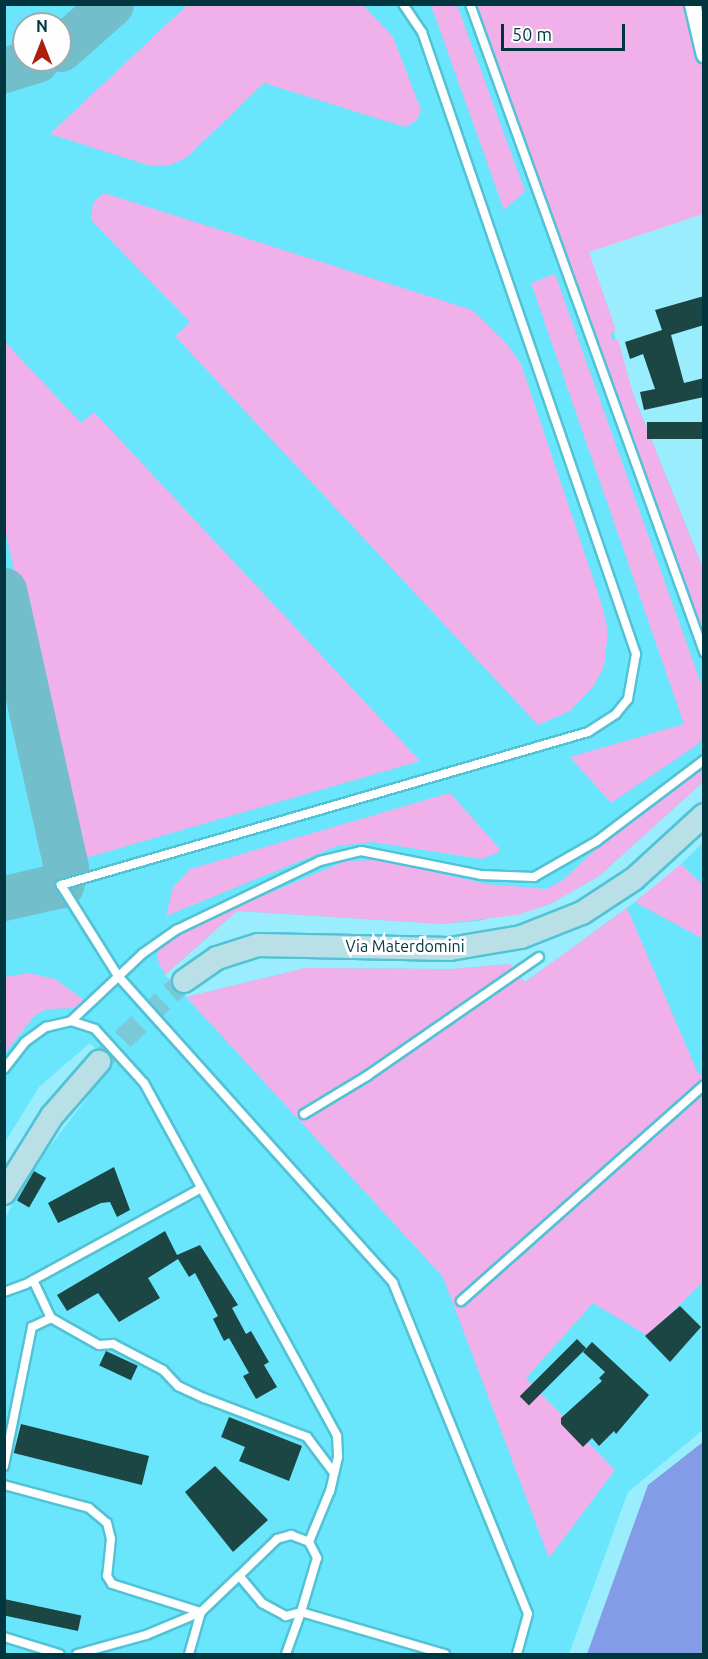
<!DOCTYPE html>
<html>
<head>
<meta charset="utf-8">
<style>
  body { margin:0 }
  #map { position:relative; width:708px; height:1659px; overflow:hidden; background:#9aedfc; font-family:Ubuntu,sans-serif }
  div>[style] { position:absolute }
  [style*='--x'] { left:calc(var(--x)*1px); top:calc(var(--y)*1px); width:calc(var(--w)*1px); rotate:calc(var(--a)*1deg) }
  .built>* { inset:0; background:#69e6fb }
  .green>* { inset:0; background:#f0b0e9 }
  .water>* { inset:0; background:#849be8 }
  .taxiway>* { height:45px; margin:-22.5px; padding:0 22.5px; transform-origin:22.5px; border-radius:22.5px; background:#72becb }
  .building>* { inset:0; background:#1c4644; transform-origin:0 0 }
  .secondary-tunnel>* { height:22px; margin-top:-11px; transform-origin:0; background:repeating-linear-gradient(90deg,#7bc8d6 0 22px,transparent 0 33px) }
  .roads { filter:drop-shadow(2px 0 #52c2d5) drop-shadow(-2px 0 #52c2d5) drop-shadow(0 2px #52c2d5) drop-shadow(0 -2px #52c2d5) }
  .lane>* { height:8px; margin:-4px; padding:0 4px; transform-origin:4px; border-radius:4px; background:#fff }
  .street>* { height:15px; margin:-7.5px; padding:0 7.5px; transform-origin:7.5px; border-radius:7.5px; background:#fff }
  .secondary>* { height:22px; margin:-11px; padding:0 11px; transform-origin:11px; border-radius:11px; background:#b9e0e6 }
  span { translate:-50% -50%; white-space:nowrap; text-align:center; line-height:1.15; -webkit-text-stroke:6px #fefefe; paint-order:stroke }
  .street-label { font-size:16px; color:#01363e }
  .frame { position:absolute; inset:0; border:6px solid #01363e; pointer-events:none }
  .north { position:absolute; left:12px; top:12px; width:60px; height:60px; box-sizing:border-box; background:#fefefe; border:2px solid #99aeb1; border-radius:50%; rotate:0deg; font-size:16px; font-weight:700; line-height:24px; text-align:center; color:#01363e }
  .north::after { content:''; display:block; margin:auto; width:21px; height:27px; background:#ae1f10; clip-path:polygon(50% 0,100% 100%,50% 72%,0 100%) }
  .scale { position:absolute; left:501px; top:24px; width:124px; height:27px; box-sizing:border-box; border:3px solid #01363e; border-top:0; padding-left:8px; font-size:18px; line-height:21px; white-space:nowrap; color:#01363e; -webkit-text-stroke:4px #fefefe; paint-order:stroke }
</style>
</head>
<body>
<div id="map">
  <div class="built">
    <i style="clip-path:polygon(evenodd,5px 5px,497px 5px,589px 252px,633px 394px,703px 568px,703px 782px,599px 876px,550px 904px,478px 921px,443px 924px,237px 911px,165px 975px,186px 997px,306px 968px,451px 969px,510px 964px,525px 982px,660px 884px,703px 843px,703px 1430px,628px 1492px,569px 1654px,5px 1654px,5px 1218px,32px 1170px,111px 1066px,90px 1043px,39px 1087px,5px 1142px,5px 5px,24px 24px,60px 24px,60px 60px,24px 60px,24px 24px)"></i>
  </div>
  <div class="green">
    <i style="clip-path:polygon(187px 5px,363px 5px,393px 37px,421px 110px,417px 120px,405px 127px,264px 83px,186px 158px,170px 165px,151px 166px,50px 134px)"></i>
    <i style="clip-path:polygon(431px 5px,457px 5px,525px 191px,504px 210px)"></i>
    <i style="clip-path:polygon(476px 5px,703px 5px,703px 214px,589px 252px,616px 331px,611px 332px,612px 340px,618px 339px,633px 394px,703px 568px,703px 634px)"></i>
    <i style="clip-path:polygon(104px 193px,472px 310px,506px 343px,521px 364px,602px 605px,608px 631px,604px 667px,593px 687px,570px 711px,538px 725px,175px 336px,190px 322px,91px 220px,93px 203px)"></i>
    <i style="clip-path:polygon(555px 274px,703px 689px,703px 737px,697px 745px,611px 803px,570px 757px,684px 724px,531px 283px)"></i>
    <i style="clip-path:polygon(5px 342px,81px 423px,94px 412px,420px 761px,89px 857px,77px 851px,5px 529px)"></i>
    <i style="clip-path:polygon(703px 761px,703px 782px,599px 876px,550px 904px,517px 915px,443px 924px,237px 911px,165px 975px,157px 958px,160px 939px,346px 861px,380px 860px,486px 884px,546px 889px,563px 880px,626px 821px)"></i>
    <i style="clip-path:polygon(446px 794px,451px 794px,500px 849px,498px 853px,481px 859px,373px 842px,337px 846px,166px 916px,173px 887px,190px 869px)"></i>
    <i style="clip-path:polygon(681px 864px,703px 885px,703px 939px,635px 902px)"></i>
    <i style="clip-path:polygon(627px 908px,697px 1071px,703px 1077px,703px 1282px,648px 1336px,593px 1303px,526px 1378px,615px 1470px,549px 1558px,443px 1277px,186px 997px,306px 968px,451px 969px,510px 964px,525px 982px)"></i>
    <i style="clip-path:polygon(29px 973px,55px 979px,84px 1000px,78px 1008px,47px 1009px,35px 1015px,5px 1053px,5px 977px)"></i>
  </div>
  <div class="water">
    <i style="clip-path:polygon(703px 1442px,703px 1654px,587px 1654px,648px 1485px)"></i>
  </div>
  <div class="taxiway">
    <i style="--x:60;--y:49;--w:68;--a:-41.4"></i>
    <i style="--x:4;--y:70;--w:34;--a:-17"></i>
    <i style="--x:4;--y:590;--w:285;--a:77.4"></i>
    <i style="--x:66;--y:868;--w:18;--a:106"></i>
    <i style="--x:61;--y:885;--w:58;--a:167.2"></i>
  </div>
  <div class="building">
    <i style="clip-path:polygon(704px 296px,704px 325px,671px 335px,684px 383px,704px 378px,704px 397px,644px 410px,640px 392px,655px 389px,643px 354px,630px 359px,625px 342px,662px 330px,655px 310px)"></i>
    <i style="left:704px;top:422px;width:17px;height:57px;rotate:90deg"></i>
    <i style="clip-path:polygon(114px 1167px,130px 1210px,117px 1217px,110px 1202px,101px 1203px,58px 1223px,48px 1203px)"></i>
    <i style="left:34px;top:1171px;width:14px;height:34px;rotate:30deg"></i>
    <i style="clip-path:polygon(165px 1231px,177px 1255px,200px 1245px,238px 1305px,232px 1308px,246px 1334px,251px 1331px,269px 1362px,264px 1365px,277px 1387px,256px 1399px,243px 1376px,249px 1373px,229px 1338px,224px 1341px,213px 1319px,218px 1316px,195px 1273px,189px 1277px,178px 1259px,148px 1278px,160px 1298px,119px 1322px,98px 1293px,67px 1311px,57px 1295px)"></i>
    <i style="clip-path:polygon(680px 1306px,701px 1327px,670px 1362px,645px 1336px)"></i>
    <i style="left:577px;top:1339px;width:13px;height:81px;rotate:45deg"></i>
    <i style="clip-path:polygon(592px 1342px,649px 1395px,616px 1434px,614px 1431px,599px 1446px,592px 1438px,583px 1447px,561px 1424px,561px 1418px,602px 1381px,599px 1378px,605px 1372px,583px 1352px)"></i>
    <i style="left:106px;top:1351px;width:35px;height:16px;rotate:25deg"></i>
    <i style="clip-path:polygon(229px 1417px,302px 1446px,289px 1481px,239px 1461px,245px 1447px,221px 1437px)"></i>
    <i style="left:21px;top:1424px;width:132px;height:30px;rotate:14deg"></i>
    <i style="clip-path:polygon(215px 1466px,268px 1520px,233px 1552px,185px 1492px)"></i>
    <i style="left:4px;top:1599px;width:79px;height:16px;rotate:12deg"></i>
  </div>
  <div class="secondary-tunnel">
    <i style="--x:99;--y:1062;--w:117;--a:-43.6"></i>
  </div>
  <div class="roads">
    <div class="lane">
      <i style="--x:403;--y:4;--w:34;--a:56"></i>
      <i style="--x:422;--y:32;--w:658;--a:71.01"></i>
      <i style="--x:636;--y:654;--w:46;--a:100.1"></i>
      <i style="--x:628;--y:699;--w:19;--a:129"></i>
      <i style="--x:616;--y:714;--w:33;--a:147"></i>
      <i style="--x:588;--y:732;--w:549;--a:163.81"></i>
      <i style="--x:61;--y:885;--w:107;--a:57.9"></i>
      <i style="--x:118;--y:976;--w:412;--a:48.1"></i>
      <i style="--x:393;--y:1283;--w:357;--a:67.8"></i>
      <i style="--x:528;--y:1614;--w:41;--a:105.4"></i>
      <i style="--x:470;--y:4;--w:689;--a:70.14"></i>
      <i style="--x:71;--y:1021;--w:98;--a:-43.3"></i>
      <i style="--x:142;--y:954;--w:42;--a:-35.2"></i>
      <i style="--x:176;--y:930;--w:160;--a:-25.6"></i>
      <i style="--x:320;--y:861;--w:42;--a:-13.7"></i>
      <i style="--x:361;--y:851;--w:122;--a:11.3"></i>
      <i style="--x:481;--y:875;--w:53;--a:2.2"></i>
      <i style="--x:534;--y:877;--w:73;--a:-29.7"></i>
      <i style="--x:597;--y:841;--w:134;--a:-37.1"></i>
      <i style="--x:4;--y:1069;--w:34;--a:-52"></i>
      <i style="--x:25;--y:1042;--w:26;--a:-36"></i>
      <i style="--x:46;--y:1027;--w:26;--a:-13"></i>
      <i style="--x:71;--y:1021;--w:25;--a:18"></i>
      <i style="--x:95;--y:1029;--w:73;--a:47.8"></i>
      <i style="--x:144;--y:1083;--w:402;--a:61.3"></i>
      <i style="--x:337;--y:1436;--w:21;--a:87"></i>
      <i style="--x:338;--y:1457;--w:35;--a:103"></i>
      <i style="--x:330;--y:1491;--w:55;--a:112.4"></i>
      <i style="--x:304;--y:1114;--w:74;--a:-31.1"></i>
      <i style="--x:367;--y:1076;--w:209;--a:-34.7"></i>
      <i style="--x:33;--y:1280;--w:42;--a:64.7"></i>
      <i style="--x:51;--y:1318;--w:55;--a:29.4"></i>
      <i style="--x:99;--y:1345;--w:14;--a:-4"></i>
      <i style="--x:113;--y:1344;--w:56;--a:27.5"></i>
      <i style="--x:163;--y:1370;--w:22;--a:47"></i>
      <i style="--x:178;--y:1386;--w:29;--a:25"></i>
      <i style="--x:204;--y:1398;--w:110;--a:20.7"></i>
      <i style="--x:307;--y:1437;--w:45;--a:53.1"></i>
      <i style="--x:4;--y:1292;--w:23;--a:-20"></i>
      <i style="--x:26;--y:1284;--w:200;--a:-28.7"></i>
      <i style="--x:461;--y:1301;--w:325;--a:-41.6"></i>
      <i style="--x:4;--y:1466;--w:142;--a:-78.6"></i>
      <i style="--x:32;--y:1327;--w:21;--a:-25"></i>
      <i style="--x:4;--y:1485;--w:88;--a:15.1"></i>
      <i style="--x:89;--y:1508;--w:23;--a:40"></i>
      <i style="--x:107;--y:1523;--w:16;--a:76"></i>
      <i style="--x:111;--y:1539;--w:37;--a:96"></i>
      <i style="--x:107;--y:1576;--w:9;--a:58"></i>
      <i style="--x:112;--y:1584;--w:93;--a:17.5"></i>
      <i style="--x:291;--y:1535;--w:19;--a:21"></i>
      <i style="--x:309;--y:1542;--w:18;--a:63"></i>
      <i style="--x:317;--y:1558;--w:56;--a:106.5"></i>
      <i style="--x:301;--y:1612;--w:16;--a:165"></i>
      <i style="--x:286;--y:1616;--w:27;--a:-152"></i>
      <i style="--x:262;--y:1603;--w:35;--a:-130"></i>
      <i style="--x:239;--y:1576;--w:53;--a:-44.2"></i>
      <i style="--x:277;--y:1539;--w:15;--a:-16"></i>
      <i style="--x:4;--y:1637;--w:58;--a:17.2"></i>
      <i style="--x:77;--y:1654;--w:72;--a:-15.4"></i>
      <i style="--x:146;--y:1635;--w:60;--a:-22.7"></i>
      <i style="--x:189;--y:1654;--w:44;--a:-74.1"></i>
      <i style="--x:201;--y:1612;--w:52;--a:-43.5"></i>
      <i style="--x:286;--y:1654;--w:45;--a:-70.3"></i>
      <i style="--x:301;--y:1612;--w:150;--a:16.3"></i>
    </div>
    <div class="street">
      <i style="--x:692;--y:4;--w:52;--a:76.8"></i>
    </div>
    <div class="secondary">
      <i style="--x:184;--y:981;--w:40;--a:-34.9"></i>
      <i style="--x:217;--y:958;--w:43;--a:-17.6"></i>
      <i style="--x:258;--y:945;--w:192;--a:1.2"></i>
      <i style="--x:450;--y:949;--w:72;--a:-9.6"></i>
      <i style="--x:521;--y:937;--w:66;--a:-21.5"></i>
      <i style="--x:582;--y:913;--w:62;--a:-33.2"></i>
      <i style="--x:634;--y:879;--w:95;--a:-42.4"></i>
      <i style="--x:4;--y:1193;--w:91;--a:-58.1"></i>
      <i style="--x:52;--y:1116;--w:72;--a:-49"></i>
    </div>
  </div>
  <div class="street-label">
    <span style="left:405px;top:946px">Via Materdomini</span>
  </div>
  <div class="frame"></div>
  <div class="north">N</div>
  <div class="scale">50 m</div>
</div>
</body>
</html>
